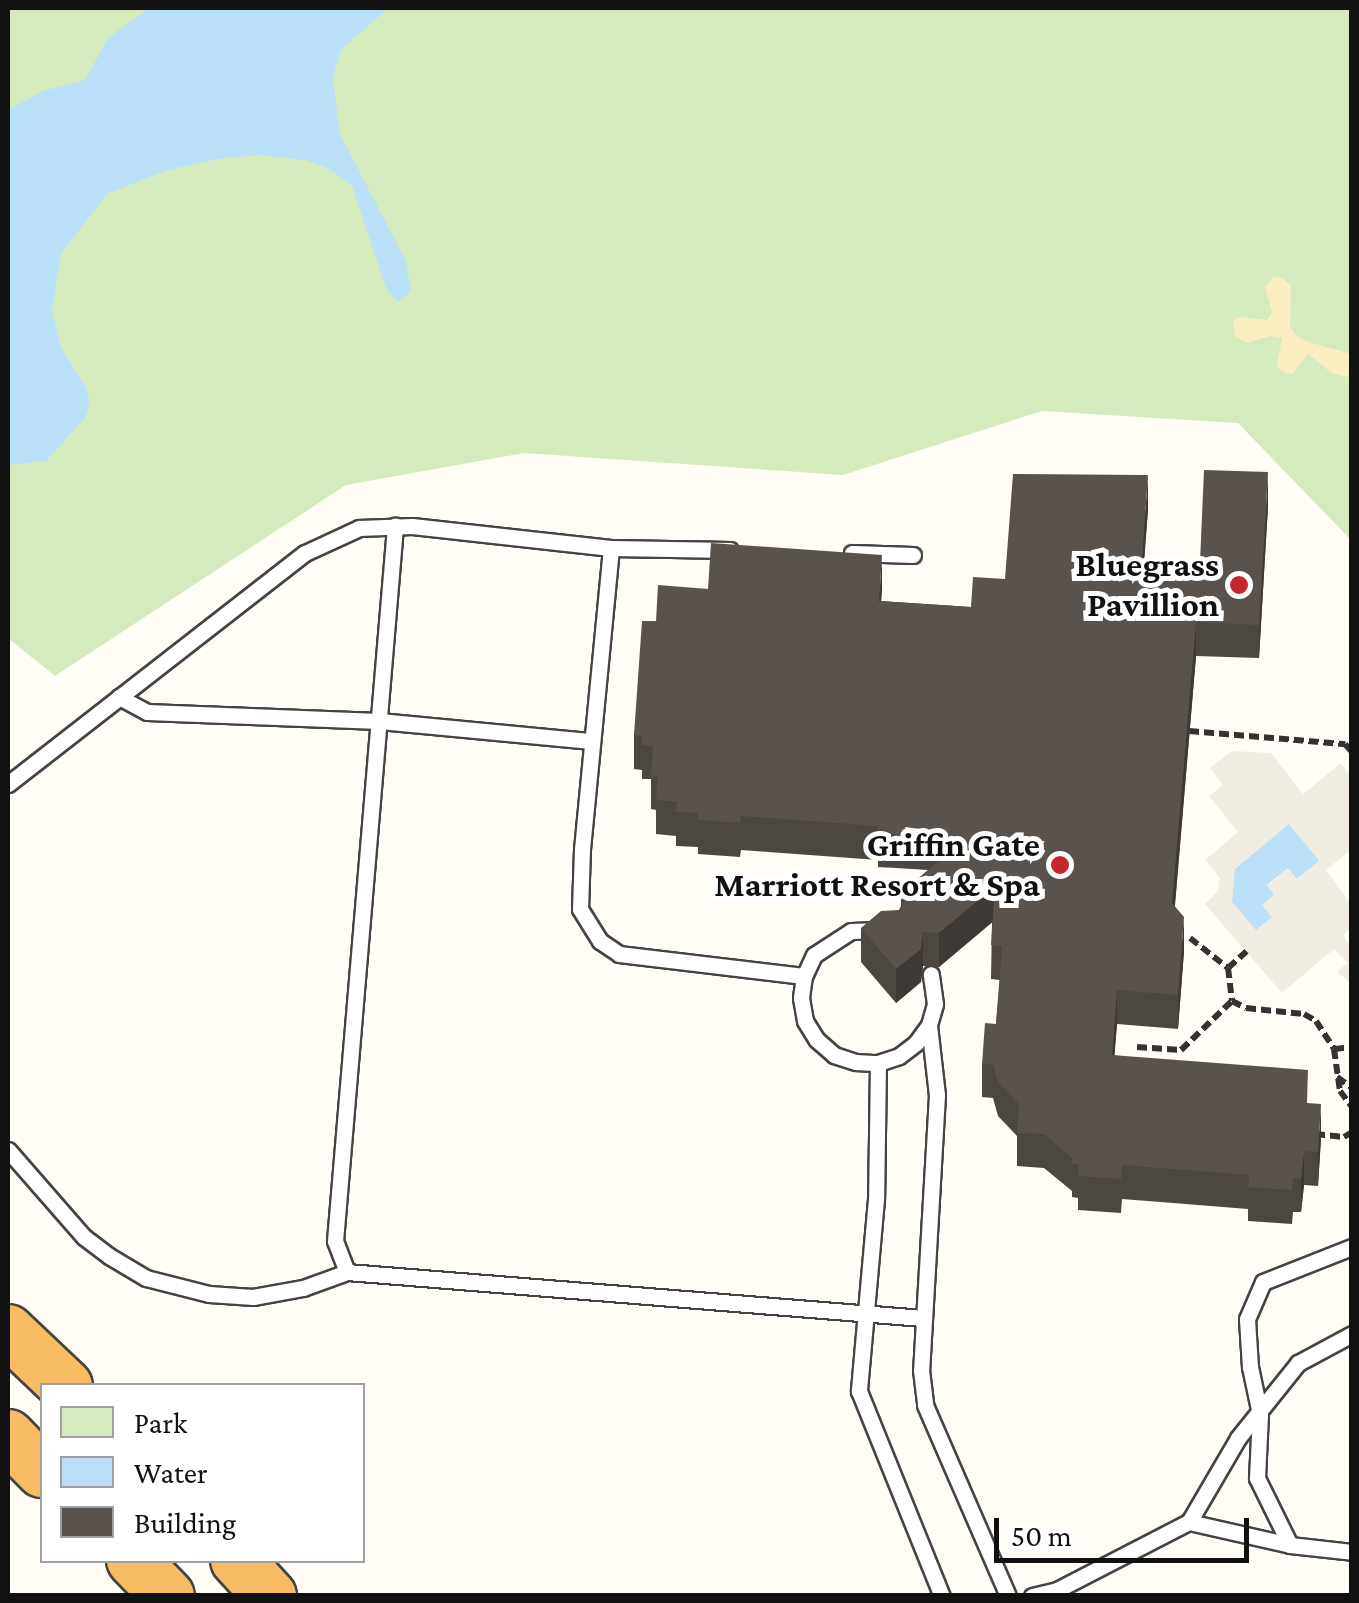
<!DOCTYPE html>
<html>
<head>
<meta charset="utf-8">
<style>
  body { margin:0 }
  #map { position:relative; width:1359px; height:1603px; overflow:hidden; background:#fffdf5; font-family:"Crimson Pro",serif }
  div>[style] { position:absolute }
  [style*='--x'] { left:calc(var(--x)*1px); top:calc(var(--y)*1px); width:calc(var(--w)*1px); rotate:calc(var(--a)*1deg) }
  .green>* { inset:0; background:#d5ebbd }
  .sand>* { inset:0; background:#fbeec1 }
  .plaza>* { inset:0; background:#f1ede2 }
  .water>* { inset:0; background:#b9e0f7 }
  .path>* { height:6px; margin-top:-3px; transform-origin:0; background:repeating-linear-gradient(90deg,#333 0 10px,transparent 0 15px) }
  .roads { filter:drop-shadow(2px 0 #444) drop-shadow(-2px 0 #444) drop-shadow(0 2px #444) drop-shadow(0 -2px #444) }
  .service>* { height:15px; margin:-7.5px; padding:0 7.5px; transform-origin:7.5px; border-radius:7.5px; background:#fff }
  .trunk>* { height:52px; margin:-26px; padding:0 26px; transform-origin:26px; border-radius:26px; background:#f7bc64 }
  .wall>* { inset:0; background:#4d4742 }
  .shaded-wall>* { inset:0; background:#3f3936 }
  .building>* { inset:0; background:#5a524d }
  .dots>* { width:28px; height:28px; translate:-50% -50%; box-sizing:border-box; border:5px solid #fff; border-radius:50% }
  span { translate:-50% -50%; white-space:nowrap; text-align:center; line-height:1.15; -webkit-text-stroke:10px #fff; paint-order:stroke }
  .poi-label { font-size:35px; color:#111; font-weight:700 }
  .right { translate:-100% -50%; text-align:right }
  .frame { position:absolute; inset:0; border:10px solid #111; pointer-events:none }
  .legend { position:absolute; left:40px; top:1383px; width:325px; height:180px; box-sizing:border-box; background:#fff; border:2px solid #a0a0a0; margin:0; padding:12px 18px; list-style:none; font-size:30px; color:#111 }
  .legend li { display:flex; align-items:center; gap:20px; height:50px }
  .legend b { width:50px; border:2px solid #a0a0a0 }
  .scale { position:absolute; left:994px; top:1518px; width:255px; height:45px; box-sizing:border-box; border:5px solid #111; border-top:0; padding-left:12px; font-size:30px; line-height:35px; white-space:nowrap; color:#111; -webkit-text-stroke:8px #fff; paint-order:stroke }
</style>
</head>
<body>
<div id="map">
  <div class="green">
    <i style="clip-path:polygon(8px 8px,1351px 8px,1351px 540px,1238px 423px,1042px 411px,843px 475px,524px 453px,346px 485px,55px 676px,8px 638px)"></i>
  </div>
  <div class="sand">
    <i style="clip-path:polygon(1274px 277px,1282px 278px,1291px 286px,1290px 326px,1295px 334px,1305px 341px,1351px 354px,1348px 377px,1333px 374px,1308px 354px,1293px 374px,1287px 374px,1277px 367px,1282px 338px,1270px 336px,1248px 343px,1235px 336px,1233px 321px,1240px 317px,1267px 320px,1272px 312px,1265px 286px)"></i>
  </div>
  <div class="plaza">
    <i style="clip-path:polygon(evenodd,1232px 751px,1271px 753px,1303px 794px,1341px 763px,1351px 776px,1351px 850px,1326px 870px,1351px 904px,1351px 928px,1343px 935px,1351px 947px,1351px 983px,1337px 972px,1347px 963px,1334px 949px,1282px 993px,1205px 904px,1218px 891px,1220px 878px,1205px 860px,1238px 832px,1209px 796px,1223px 785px,1210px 768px,1232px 751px,1289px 824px,1318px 861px,1297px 879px,1288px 868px,1267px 886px,1262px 905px,1235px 869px,1289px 824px)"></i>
  </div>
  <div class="water">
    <i style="clip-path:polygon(149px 8px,388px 8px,341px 50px,333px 76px,335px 96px,340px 134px,406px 261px,411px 291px,398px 302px,386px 288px,352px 186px,330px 169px,305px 160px,258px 155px,218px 159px,167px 170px,107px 194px,61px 254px,52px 310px,61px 347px,86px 387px,90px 402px,85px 418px,46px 461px,8px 465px,8px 110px,43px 91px,85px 80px,108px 38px)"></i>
    <i style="clip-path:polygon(1289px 824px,1319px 861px,1297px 879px,1288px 868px,1267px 885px,1274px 895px,1262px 905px,1272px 917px,1256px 930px,1232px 902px,1235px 869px)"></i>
  </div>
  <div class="path">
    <i style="--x:1189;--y:731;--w:157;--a:4.8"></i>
    <i style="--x:1345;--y:744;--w:11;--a:49"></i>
    <i style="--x:1190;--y:938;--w:48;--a:38.3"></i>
    <i style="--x:1228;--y:968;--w:33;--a:83"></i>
    <i style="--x:1228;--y:968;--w:25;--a:-42"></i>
    <i style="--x:1137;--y:1047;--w:44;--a:3.9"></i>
    <i style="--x:1181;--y:1050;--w:71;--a:-43.9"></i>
    <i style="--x:1232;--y:1001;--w:16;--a:27"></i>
    <i style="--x:1246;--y:1008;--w:58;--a:5.9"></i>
    <i style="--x:1304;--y:1014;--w:14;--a:30"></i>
    <i style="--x:1316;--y:1021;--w:33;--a:57"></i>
    <i style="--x:1334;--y:1049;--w:42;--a:81.9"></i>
    <i style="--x:1340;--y:1091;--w:20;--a:53"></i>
    <i style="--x:1334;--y:1049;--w:18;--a:-6"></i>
    <i style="--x:1337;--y:1077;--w:19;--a:36"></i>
    <i style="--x:1315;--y:1134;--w:29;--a:6"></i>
    <i style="--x:1344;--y:1137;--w:9;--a:-32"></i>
  </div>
  <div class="roads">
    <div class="service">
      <i style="--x:611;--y:548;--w:302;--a:95.5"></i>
      <i style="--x:582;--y:849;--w:60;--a:91.9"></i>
      <i style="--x:580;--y:909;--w:38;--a:58"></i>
      <i style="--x:600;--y:941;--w:23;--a:34"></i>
      <i style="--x:619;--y:954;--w:186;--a:6.8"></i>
      <i style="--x:852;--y:553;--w:61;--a:1.9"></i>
      <i style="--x:119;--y:697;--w:32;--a:28"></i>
      <i style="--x:147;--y:712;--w:232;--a:2.2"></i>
      <i style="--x:379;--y:721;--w:214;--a:5.4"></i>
      <i style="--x:8;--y:784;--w:376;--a:-37.9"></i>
      <i style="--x:305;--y:553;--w:60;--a:-24.8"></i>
      <i style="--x:359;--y:528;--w:53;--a:-2.2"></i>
      <i style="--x:412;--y:526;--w:200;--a:6.3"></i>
      <i style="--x:611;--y:548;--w:119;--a:1"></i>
      <i style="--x:880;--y:930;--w:29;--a:178"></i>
      <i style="--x:851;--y:931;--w:44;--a:147"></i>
      <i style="--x:814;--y:955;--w:23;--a:115"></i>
      <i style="--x:804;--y:976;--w:22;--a:98"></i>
      <i style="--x:801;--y:998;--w:23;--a:80"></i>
      <i style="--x:805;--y:1021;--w:22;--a:58"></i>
      <i style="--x:817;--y:1040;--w:23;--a:41"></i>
      <i style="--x:834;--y:1055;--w:23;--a:18"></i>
      <i style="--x:856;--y:1062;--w:22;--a:3"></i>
      <i style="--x:878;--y:1063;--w:22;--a:-18"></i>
      <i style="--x:899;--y:1056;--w:21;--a:-37"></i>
      <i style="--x:916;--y:1043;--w:22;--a:-54"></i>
      <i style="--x:929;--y:1025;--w:22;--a:-74"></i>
      <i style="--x:935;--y:1004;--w:30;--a:-98"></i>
      <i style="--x:929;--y:1025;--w:70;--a:83.5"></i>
      <i style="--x:937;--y:1095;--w:275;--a:93.3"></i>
      <i style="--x:921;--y:1370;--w:35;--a:83"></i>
      <i style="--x:925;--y:1405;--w:208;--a:66.5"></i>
      <i style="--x:878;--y:1063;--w:136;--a:90.8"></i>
      <i style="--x:876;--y:1199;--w:193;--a:95.1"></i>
      <i style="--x:859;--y:1391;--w:221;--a:68"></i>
      <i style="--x:8;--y:1150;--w:116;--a:48.9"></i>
      <i style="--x:84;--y:1237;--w:31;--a:37"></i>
      <i style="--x:109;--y:1256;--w:43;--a:30.7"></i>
      <i style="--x:146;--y:1278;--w:65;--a:14.3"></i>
      <i style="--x:209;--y:1294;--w:44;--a:3.9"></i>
      <i style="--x:253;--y:1297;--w:51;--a:-10.2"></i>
      <i style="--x:303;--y:1288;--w:47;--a:-20"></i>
      <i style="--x:347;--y:1272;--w:578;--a:4.57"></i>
      <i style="--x:347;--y:1272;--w:33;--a:-111"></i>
      <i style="--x:335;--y:1241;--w:718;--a:-85.2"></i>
      <i style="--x:1189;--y:1522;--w:104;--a:12.8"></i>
      <i style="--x:1290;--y:1545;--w:62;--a:6.4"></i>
      <i style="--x:1290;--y:1545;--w:75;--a:-116.2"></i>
      <i style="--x:1257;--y:1478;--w:64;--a:-87.3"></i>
      <i style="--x:1260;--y:1414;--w:48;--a:-102"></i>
      <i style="--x:1250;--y:1367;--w:48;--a:-93.6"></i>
      <i style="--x:1247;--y:1319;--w:40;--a:-66.6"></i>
      <i style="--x:1263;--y:1282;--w:96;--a:-21.5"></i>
      <i style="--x:1032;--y:1596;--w:26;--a:-13"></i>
      <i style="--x:1057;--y:1590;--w:148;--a:-27.3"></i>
      <i style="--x:1189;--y:1522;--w:97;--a:-59.7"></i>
      <i style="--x:1238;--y:1438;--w:96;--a:-51.3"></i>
      <i style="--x:1298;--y:1363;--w:61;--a:-28.2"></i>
    </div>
    <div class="trunk">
      <i style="--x:8;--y:1331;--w:80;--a:43.5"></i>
      <i style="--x:8;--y:1436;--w:49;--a:45.8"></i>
      <i style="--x:133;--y:1560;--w:50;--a:45.8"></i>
      <i style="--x:237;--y:1560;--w:49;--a:47.5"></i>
    </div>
  </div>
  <div class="wall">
    <i style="clip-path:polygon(1268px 506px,1259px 658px,1196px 656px,1175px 906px,1184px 951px,1178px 1029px,1117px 1024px,1114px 1055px,1308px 1103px,1321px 1138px,1318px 1186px,1304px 1185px,1301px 1212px,1293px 1212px,1292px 1224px,1248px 1221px,1248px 1209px,1122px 1199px,1121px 1213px,1078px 1210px,1078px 1198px,1072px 1197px,1072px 1191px,1044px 1168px,1017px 1166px,1017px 1136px,998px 1116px,993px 1098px,982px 1097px,982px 1064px,996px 1024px,1000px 980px,991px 979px,992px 922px,939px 967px,923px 966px,921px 982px,896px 1003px,861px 962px,861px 928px,899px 910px,901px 906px,901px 893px,928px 870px,878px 867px,878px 860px,741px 850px,740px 857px,698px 854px,698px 847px,676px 846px,676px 836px,656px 834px,656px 810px,651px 809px,651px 779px,642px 779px,642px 770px,634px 769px,634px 735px,656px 621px,708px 589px,882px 588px,881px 601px,971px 607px,1005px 579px,1148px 509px,1144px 559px,1200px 562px)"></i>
  </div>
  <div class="shaded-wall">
    <i style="clip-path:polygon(1268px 472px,1268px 506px,1259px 658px,1259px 625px)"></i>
    <i style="clip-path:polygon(1148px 475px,1148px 509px,1142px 592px,1142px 559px)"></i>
    <i style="clip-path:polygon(882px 555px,882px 588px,879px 634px,879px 601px)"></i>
    <i style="clip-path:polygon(1196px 622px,1196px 656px,1172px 937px,1172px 903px)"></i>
    <i style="clip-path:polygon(995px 886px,995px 920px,939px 967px,939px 933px)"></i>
    <i style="clip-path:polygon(1184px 917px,1184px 951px,1178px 1029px,1178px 995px)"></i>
    <i style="clip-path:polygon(923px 932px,923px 966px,921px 982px,896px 1003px,896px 969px)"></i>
    <i style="clip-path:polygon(1117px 990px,1117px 1024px,1112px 1089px,1112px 1055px)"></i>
    <i style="clip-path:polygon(1321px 1104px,1321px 1138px,1318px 1186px,1318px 1152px)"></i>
    <i style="clip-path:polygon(1304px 1151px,1304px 1185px,1301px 1212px,1301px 1179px)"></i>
  </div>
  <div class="building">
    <i style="clip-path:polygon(1204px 470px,1268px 472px,1259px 625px,1196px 622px,1172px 903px,1184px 917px,1178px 995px,1117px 990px,1112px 1055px,1308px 1070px,1307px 1103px,1321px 1104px,1318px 1152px,1304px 1151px,1301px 1179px,1293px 1178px,1292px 1190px,1248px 1187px,1249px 1175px,1122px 1165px,1121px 1179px,1078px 1176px,1079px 1164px,1072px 1164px,1072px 1158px,1044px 1134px,1017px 1133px,1019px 1104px,998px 1082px,993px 1064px,982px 1064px,985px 1023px,996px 1024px,1002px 946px,991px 945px,995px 886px,939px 933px,923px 932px,921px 949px,896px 969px,861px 928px,881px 911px,899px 910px,904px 902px,901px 893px,965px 839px,878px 833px,878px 826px,741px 816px,740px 823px,698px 820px,698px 813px,676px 812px,677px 802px,656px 800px,658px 776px,651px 775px,653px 746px,642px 745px,642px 736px,634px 735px,642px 621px,656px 621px,658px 585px,708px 589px,711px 543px,882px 555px,879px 601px,971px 607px,973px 577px,1005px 579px,1013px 474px,1148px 475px,1142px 559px,1200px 562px)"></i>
  </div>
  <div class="dots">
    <i style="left:1239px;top:585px;background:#c4262e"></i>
    <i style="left:1060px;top:865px;background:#c4262e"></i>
  </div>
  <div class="poi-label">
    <span class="right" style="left:1219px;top:585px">Bluegrass<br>Pavillion</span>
    <span class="right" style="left:1040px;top:865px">Griffin Gate<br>Marriott Resort &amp; Spa</span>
  </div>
  <div class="frame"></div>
  <ul class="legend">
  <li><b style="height:28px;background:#d5ebbd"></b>Park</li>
  <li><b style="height:28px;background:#b9e0f7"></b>Water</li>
  <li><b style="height:28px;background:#5a524d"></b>Building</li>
  </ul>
  <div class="scale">50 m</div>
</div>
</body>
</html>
